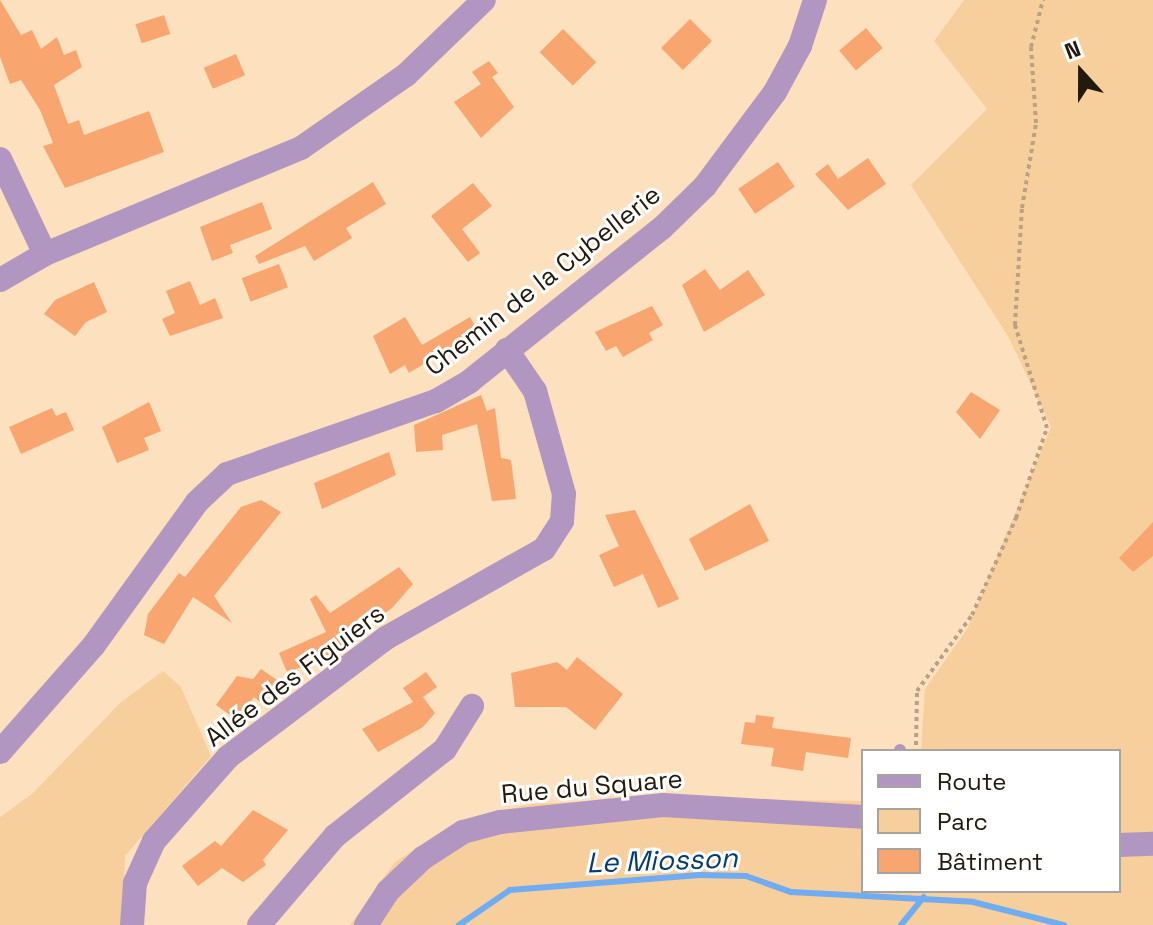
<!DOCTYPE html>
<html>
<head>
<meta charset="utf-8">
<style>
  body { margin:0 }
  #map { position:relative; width:1153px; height:925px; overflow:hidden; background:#fde1be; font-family:"Space Grotesk",sans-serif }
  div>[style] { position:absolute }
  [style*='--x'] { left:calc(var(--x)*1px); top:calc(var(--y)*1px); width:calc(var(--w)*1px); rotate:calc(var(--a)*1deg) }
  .green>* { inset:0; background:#f7cf9d }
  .stream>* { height:6px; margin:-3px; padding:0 3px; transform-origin:3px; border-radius:3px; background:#6facf2 }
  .building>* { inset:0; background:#f8a56f; transform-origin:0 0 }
  .path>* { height:4px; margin-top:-2px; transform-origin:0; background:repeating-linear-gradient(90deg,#b8a286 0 4px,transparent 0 8px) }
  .service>* { height:12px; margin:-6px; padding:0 6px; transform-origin:6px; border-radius:6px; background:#b196c1 }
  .minor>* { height:24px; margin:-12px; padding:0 12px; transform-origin:12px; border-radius:12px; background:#b196c1 }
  span { translate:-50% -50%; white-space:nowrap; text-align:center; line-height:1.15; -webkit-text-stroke:6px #fff; paint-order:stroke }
  .street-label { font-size:26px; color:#23190c }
  .water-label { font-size:28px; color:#023c73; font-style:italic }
  .legend { position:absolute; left:861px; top:749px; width:260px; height:144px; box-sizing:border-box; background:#fff; border:2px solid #a7a39e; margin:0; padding:10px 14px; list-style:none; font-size:24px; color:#23190c }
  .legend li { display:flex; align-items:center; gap:16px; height:40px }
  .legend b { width:40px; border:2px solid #a7a39e }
  .north { position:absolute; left:1041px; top:32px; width:80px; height:80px; -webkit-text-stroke:6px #fff; paint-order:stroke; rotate:339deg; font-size:22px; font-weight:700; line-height:32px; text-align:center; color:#23190c }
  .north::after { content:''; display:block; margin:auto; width:28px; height:36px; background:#23190c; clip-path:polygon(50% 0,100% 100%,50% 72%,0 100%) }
</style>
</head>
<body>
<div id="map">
  <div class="green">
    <i style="clip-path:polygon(964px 0,1153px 0,1153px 925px,350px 925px,395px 862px,455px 823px,529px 804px,660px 798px,863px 801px,863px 891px,1119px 891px,1119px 751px,921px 751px,925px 689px,967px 629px,1051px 427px,1009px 338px,911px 185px,987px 109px,934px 41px)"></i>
    <i style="clip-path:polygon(163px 671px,181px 687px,211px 756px,125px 856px,123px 925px,0 925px,0 817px,33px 793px,121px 702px)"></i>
  </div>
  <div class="stream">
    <i style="--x:459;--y:925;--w:62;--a:-34.5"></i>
    <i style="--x:510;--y:890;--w:190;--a:-4.5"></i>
    <i style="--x:699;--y:875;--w:47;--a:1.2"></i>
    <i style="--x:746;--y:876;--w:48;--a:19.6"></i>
    <i style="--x:791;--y:892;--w:182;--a:3.1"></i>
    <i style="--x:973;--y:902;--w:94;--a:14.2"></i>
    <i style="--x:901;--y:925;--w:36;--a:-51"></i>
  </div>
  <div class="building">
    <i style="clip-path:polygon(0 0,21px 35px,32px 30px,41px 49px,57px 37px,64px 55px,76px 50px,82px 67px,54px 85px,68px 124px,79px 120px,84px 135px,149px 111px,164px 152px,65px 188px,43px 146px,53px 143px,40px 110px,21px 80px,10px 84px,0 57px)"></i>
    <i style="left:164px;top:15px;width:20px;height:30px;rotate:72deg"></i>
    <i style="left:690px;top:19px;width:31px;height:41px;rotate:45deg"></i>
    <i style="left:866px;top:28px;width:26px;height:35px;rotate:50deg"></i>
    <i style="left:563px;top:29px;width:47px;height:33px;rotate:45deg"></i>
    <i style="left:236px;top:54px;width:23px;height:35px;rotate:67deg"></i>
    <i style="clip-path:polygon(489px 61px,498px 73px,492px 77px,514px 107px,481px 138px,454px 102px,481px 84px,472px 72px)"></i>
    <i style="clip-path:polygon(868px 158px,886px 184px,848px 210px,815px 174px,828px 164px,838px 179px)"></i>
    <i style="left:778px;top:162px;width:30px;height:48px;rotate:56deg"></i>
    <i style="clip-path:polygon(373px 182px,386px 204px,346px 228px,352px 238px,314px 261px,305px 246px,259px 264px,255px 256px)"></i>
    <i style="clip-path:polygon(473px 183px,492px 206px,462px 229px,480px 253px,468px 262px,431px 216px)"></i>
    <i style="clip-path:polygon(262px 202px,272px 229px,230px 245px,233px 253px,212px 261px,200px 227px)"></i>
    <i style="left:279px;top:264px;width:25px;height:40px;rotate:69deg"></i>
    <i style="clip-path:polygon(705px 269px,720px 290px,748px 270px,765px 295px,704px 332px,682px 285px)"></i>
    <i style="clip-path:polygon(190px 281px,200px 305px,215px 298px,223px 318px,170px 336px,162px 319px,175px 313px,166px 291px)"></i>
    <i style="clip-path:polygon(94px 282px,107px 312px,86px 322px,75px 336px,44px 314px,55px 300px)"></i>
    <i style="clip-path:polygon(652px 306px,663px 325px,649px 333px,653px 340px,623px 357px,616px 346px,606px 351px,595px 332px)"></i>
    <i style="clip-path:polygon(405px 317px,422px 345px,470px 317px,478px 331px,409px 373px,405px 365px,390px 374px,373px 336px)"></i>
    <i style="clip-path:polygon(971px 392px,1000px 410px,980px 439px,956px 412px)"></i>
    <i style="clip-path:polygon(481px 395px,487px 411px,495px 408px,501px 458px,511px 460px,516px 499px,492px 501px,477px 424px,442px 435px,443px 450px,416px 452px,414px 425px)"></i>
    <i style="clip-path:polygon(149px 402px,161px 431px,144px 438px,149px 450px,117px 463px,102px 427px)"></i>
    <i style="clip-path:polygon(52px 408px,56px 416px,66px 412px,74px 430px,21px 454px,9px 427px)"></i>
    <i style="clip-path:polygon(389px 452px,396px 475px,322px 509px,314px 483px)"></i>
    <i style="clip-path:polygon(261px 500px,281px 512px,214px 596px,232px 623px,193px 597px,164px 644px,144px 635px,148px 614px,179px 573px,185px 577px,241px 507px)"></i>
    <i style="clip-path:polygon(750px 504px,769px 541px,705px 571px,689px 539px)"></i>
    <i style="clip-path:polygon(635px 510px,679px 599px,658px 608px,643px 574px,614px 587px,599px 555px,619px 546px,605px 515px)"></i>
    <i style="clip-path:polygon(1153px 522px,1153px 556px,1133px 572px,1119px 558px)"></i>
    <i style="clip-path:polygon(399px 567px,413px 584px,392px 608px,376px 620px,369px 611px,344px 630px,354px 643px,340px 654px,287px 672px,279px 653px,326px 632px,310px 599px,316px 595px,330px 613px)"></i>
    <i style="clip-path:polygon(577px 657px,623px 694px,595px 730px,566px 707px,515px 707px,511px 673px,557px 662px,567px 670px)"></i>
    <i style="clip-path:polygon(261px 669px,277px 680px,260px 702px,254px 697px,237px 720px,216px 705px,237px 676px,253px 679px)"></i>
    <i style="clip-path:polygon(426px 672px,437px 687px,423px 697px,435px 713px,423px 727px,378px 752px,362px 729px,413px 702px,403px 688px)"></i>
    <i style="clip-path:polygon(756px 715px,774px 717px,772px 728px,851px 738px,848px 758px,806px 752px,803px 771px,771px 766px,774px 748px,741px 744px,745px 722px,755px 723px)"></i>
    <i style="clip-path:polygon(253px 810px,288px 830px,263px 860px,266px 865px,243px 882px,222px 868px,198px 886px,182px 866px,215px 841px,221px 846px)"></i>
  </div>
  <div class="path">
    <i style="--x:916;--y:745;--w:54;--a:-88.9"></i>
    <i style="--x:917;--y:691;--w:94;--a:-54.1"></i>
    <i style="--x:972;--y:615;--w:107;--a:-65.6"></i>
    <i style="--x:1016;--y:518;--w:95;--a:-71"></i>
    <i style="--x:1047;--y:428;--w:108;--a:-107.3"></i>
    <i style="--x:1015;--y:325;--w:117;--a:-86.6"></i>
    <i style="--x:1022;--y:208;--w:86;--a:-80.6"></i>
    <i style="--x:1036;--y:123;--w:76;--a:-93.8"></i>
    <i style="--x:1031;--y:47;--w:49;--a:-75.7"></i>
  </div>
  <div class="service">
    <i style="--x:900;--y:750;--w:1;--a:90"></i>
  </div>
  <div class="minor">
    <i style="--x:0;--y:159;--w:105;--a:64.7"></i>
    <i style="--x:0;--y:280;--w:52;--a:-30"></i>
    <i style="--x:45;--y:254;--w:277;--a:-22.5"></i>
    <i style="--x:301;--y:148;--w:128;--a:-34.8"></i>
    <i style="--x:406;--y:75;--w:108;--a:-43.9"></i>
    <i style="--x:0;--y:752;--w:142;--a:-48.7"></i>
    <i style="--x:94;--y:645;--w:176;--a:-54.2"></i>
    <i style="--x:197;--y:502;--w:41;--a:-43"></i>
    <i style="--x:227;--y:474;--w:221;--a:-19.3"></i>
    <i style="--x:436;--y:401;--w:39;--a:-30"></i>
    <i style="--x:470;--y:381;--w:246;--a:-38.6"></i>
    <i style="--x:662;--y:228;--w:60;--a:-44.3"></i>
    <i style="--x:705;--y:186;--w:117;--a:-53.3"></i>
    <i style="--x:775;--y:92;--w:52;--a:-61.5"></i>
    <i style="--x:800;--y:46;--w:48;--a:-71.9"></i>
    <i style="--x:1119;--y:845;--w:34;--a:-2"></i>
    <i style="--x:132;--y:925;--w:42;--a:-85.9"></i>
    <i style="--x:135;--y:883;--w:46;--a:-65.7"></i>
    <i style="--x:154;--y:841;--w:112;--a:-48.6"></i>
    <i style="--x:228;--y:757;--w:198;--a:-37"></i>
    <i style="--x:386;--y:638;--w:181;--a:-29.4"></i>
    <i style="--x:544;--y:549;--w:33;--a:-57"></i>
    <i style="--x:562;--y:521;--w:27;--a:-86"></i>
    <i style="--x:564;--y:494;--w:107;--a:-105.7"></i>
    <i style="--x:535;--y:391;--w:50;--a:-124.3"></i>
    <i style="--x:259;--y:925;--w:117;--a:-49.5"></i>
    <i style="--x:335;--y:836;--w:140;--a:-38.3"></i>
    <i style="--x:445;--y:749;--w:51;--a:-57.9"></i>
    <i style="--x:366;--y:925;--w:40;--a:-57.1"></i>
    <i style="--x:388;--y:891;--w:48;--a:-43.3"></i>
    <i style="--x:423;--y:858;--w:48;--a:-33"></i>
    <i style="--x:463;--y:832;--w:39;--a:-15"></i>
    <i style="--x:501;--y:822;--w:163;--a:-6"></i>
    <i style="--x:663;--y:805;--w:200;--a:3.4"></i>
  </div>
  <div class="street-label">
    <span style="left:543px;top:281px;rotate:-38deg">Chemin de la Cybellerie</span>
    <span style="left:295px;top:676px;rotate:-37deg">Allée des Figuiers</span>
    <span style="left:592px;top:787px;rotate:-5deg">Rue du Square</span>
  </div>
  <div class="water-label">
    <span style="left:662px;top:860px;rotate:-2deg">Le Miosson</span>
  </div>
  <ul class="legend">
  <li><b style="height:10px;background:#b196c1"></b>Route</li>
  <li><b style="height:22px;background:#f7cf9d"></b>Parc</li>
  <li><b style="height:22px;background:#f8a56f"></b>Bâtiment</li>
  </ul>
  <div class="north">N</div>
</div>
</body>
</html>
